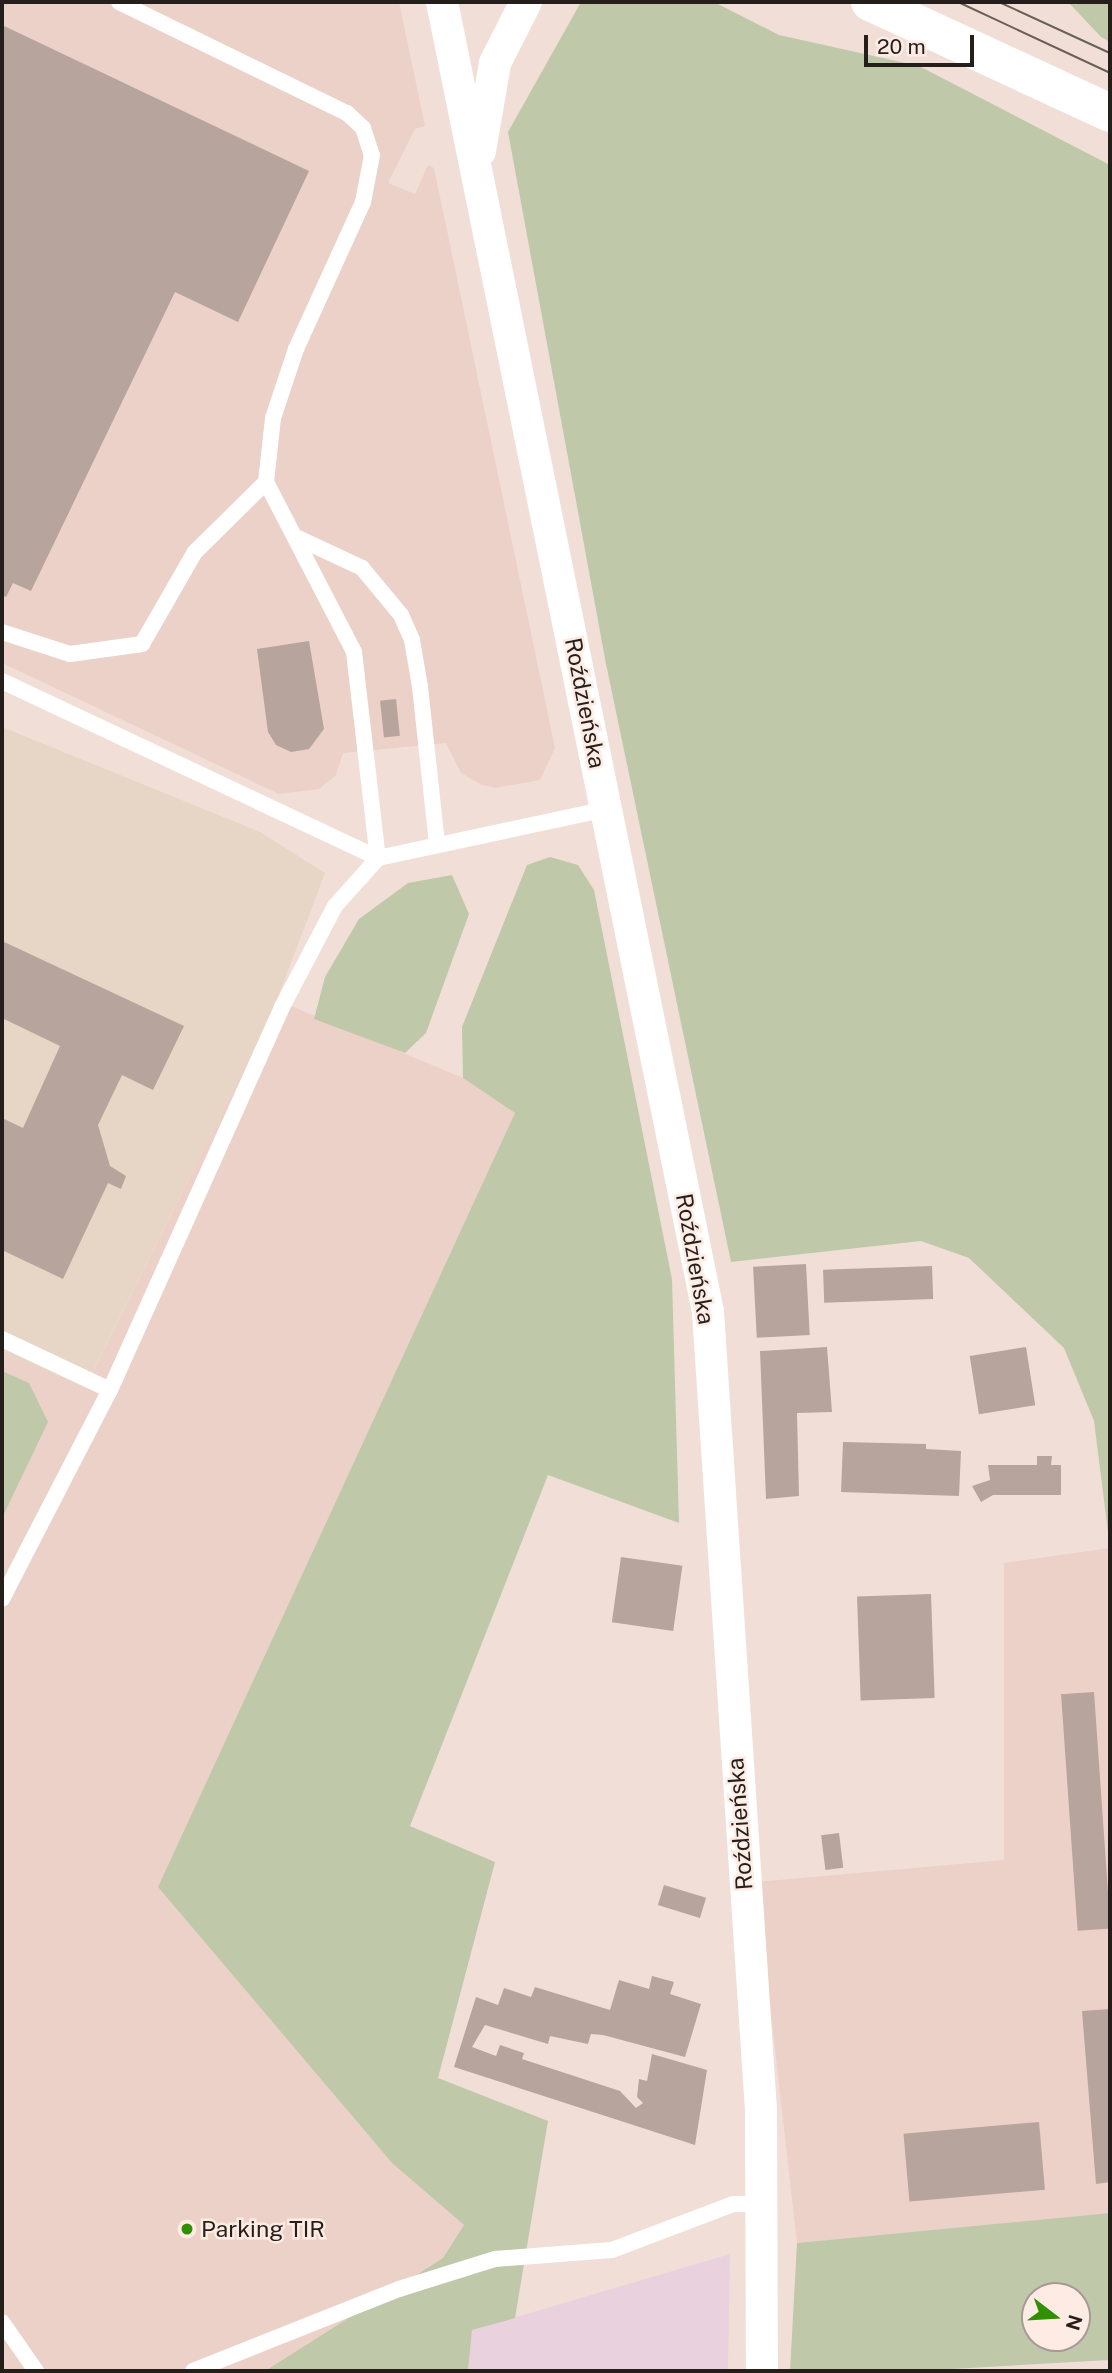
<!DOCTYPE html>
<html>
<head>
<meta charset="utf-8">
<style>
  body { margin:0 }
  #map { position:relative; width:1112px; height:2373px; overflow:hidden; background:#f1dfd7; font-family:"Public Sans",sans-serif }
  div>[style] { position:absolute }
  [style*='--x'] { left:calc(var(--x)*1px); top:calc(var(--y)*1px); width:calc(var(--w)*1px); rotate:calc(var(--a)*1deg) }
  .commercial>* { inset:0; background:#e7d6c5 }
  .built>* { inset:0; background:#ebd1c7 }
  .education>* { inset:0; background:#e9d2de }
  .green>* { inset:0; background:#bfc8a9 }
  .building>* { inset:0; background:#b6a49d; transform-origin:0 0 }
  .lane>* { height:16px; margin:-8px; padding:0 8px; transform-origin:8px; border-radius:8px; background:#fff }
  .street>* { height:32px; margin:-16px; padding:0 16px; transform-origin:16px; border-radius:16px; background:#fff }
  .secondary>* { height:38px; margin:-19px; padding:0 19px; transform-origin:19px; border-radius:19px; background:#fff }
  .tram>* { height:2px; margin:-1px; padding:0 1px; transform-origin:1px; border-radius:1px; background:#695f5a }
  .dots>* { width:19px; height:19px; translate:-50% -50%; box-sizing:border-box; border:4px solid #feece4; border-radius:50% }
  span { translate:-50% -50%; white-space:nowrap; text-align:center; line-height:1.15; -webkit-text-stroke:5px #feece4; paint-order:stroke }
  .street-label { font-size:23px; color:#251f1c }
  .poi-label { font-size:23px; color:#251f1c }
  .left { translate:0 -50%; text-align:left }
  .frame { position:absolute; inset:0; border:4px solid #251f1c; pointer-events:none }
  .north { position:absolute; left:1021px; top:2282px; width:70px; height:70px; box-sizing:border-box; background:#feece4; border:2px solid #a79a94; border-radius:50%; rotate:107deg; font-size:19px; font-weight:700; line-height:28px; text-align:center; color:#251f1c }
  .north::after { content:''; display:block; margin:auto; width:24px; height:32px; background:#318f01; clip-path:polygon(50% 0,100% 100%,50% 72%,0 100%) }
  .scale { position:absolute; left:864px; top:35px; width:110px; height:32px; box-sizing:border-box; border:4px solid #251f1c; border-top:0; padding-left:9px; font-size:21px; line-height:24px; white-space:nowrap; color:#251f1c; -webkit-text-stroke:5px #feece4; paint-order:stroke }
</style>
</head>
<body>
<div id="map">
  <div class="commercial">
    <i style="clip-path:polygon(2px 727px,260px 832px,325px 873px,277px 1000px,84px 1389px,2px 1352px)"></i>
  </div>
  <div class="built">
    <i style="clip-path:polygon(2px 2px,399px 2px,425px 126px,415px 129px,388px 183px,415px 194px,428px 165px,434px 168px,555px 748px,540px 780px,495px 788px,480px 784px,461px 773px,446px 743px,343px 753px,336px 775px,319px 789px,279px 794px,2px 663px)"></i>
    <i style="clip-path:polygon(277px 1000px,463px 1078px,515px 1113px,158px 1887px,392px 2163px,464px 2225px,443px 2258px,265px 2371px,2px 2371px,2px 1352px,85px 1388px)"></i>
    <i style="clip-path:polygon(1110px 1548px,1110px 2213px,797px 2243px,756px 1882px,1004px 1860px,1004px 1563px)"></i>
  </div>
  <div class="education">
    <i style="clip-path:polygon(730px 2254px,728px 2371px,468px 2371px,472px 2330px)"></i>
  </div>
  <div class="green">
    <i style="clip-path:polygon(581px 2px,714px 2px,779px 35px,919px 66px,1110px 165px,1110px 1548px,1094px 1421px,1064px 1348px,969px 1258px,921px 1241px,731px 1262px,606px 664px,508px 132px)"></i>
    <i style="clip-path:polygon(1068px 2px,1110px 2px,1110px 42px,1101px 37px)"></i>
    <i style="clip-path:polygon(550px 857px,578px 865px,594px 890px,672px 1279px,679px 1523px,548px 1475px,410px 1826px,495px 1862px,438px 2078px,548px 2121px,515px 2318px,472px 2330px,468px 2371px,265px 2371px,443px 2258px,464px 2225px,392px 2163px,158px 1887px,515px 1113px,463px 1078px,462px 1027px,527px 865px)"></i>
    <i style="clip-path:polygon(452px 875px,469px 914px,426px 1033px,405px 1053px,314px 1019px,325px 977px,359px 919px,408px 883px)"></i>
    <i style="clip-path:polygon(2px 1371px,29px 1383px,48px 1422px,2px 1518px)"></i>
    <i style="clip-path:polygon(evenodd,1110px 2213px,1110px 2360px,917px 2371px,790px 2371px,797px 2243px,1110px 2213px,1077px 2296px,1077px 2338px,1035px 2338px,1035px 2296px,1077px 2296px)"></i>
  </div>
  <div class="building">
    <i style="clip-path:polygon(2px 25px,309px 171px,238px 322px,175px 292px,31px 591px,13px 583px,6px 597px,2px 595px)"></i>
    <i style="clip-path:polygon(309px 641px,324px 729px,309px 749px,291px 752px,276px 745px,268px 732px,257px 649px)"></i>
    <i style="left:396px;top:699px;width:37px;height:16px;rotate:84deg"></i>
    <i style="clip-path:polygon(2px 941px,184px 1026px,153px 1090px,122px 1075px,98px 1125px,110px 1166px,126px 1176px,121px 1189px,108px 1183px,63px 1279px,2px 1250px,2px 1118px,23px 1128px,60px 1046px,2px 1018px)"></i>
    <i style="left:806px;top:1264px;width:71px;height:53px;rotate:87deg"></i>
    <i style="left:932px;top:1266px;width:33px;height:109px;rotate:88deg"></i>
    <i style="clip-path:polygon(827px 1347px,832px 1412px,797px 1413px,799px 1496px,766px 1499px,760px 1351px)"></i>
    <i style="left:1026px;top:1347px;width:59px;height:57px;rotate:81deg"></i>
    <i style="clip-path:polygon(843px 1442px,926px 1444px,926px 1449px,961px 1451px,959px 1496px,841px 1492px)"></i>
    <i style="clip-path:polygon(1037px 1456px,1052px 1456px,1051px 1465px,1061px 1465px,1061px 1495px,993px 1495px,981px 1502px,972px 1486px,990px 1480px,988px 1465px,1037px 1465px)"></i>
    <i style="left:621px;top:1557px;width:62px;height:66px;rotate:8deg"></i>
    <i style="left:931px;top:1594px;width:104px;height:74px;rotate:88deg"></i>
    <i style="left:1094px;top:1692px;width:237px;height:33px;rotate:86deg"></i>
    <i style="left:839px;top:1833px;width:35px;height:18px;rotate:83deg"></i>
    <i style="left:664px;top:1885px;width:44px;height:21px;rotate:17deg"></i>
    <i style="clip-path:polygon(652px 1976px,674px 1982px,670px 1994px,701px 2004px,685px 2057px,603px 2035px,591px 2034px,588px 2044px,550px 2036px,548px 2044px,485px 2025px,472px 2047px,496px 2056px,500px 2045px,524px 2053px,522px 2059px,620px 2091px,636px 2108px,643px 2103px,637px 2097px,639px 2079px,647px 2081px,652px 2054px,707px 2070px,695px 2145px,454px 2067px,476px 1997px,498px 2005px,504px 1988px,531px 1997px,535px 1987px,610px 2010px,619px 1980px,649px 1989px)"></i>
    <i style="clip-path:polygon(1110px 2009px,1110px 2182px,1096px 2184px,1082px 2011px)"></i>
    <i style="left:1039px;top:2122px;width:68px;height:136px;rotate:85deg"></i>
  </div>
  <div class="lane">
    <i style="--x:119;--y:2;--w:254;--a:26"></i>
    <i style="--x:347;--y:113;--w:22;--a:43"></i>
    <i style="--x:363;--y:128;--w:28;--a:72"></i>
    <i style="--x:372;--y:155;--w:48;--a:100.8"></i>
    <i style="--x:363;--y:202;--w:162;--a:114.5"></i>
    <i style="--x:296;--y:349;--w:73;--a:108.4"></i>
    <i style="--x:273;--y:418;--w:64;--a:96.2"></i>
    <i style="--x:266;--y:482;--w:191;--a:62.6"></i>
    <i style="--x:354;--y:652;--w:207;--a:83.4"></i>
    <i style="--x:298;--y:538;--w:71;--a:25.1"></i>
    <i style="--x:362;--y:568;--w:61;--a:50.3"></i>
    <i style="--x:401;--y:615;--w:27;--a:66"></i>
    <i style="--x:412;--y:640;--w:48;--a:80.3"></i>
    <i style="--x:420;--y:687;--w:158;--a:83.8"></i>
    <i style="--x:2;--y:632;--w:71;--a:17.9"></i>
    <i style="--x:70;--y:654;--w:73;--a:-7.9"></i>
    <i style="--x:142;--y:644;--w:106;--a:-60.1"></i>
    <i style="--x:195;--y:552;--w:100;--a:-44.6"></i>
    <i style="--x:2;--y:681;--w:416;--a:25.2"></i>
    <i style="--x:2;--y:1339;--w:119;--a:25.3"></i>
    <i style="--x:2;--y:1599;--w:235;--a:-62.7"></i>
    <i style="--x:110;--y:1390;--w:420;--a:-65.8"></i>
    <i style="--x:282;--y:1007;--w:114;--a:-62.3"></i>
    <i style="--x:335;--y:906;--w:64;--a:-48.1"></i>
    <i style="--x:378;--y:858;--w:234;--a:-12.1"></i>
    <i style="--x:2;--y:2322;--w:60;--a:55.2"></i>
    <i style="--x:193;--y:2371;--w:222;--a:-21.7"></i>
    <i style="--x:399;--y:2289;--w:101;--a:-17.4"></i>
    <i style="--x:495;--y:2259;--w:117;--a:-4.4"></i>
    <i style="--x:612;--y:2250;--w:129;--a:-20.8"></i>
    <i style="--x:733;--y:2204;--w:31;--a:0"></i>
  </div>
  <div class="street">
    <i style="--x:442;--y:2;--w:1337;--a:78.52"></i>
    <i style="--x:708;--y:1312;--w:799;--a:86.2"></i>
    <i style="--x:761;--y:2109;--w:262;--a:89.8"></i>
    <i style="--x:480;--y:151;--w:89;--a:-80.3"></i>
    <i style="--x:495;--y:63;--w:68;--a:-63.1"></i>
  </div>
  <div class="secondary">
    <i style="--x:870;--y:2;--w:264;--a:24.8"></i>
  </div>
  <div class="tram">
    <i style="--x:958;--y:2;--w:168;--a:25"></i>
    <i style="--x:999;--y:2;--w:122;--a:24.7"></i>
  </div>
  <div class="dots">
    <i style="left:187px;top:2229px;background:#318f01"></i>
  </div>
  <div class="street-label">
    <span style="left:585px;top:703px;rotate:79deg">Roździeńska</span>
    <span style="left:695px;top:1259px;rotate:80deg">Roździeńska</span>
    <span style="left:740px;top:1824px;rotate:-94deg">Roździeńska</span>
  </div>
  <div class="poi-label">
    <span class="left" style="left:201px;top:2229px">Parking TIR</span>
  </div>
  <div class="frame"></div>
  <div class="north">N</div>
  <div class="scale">20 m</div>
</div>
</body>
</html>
